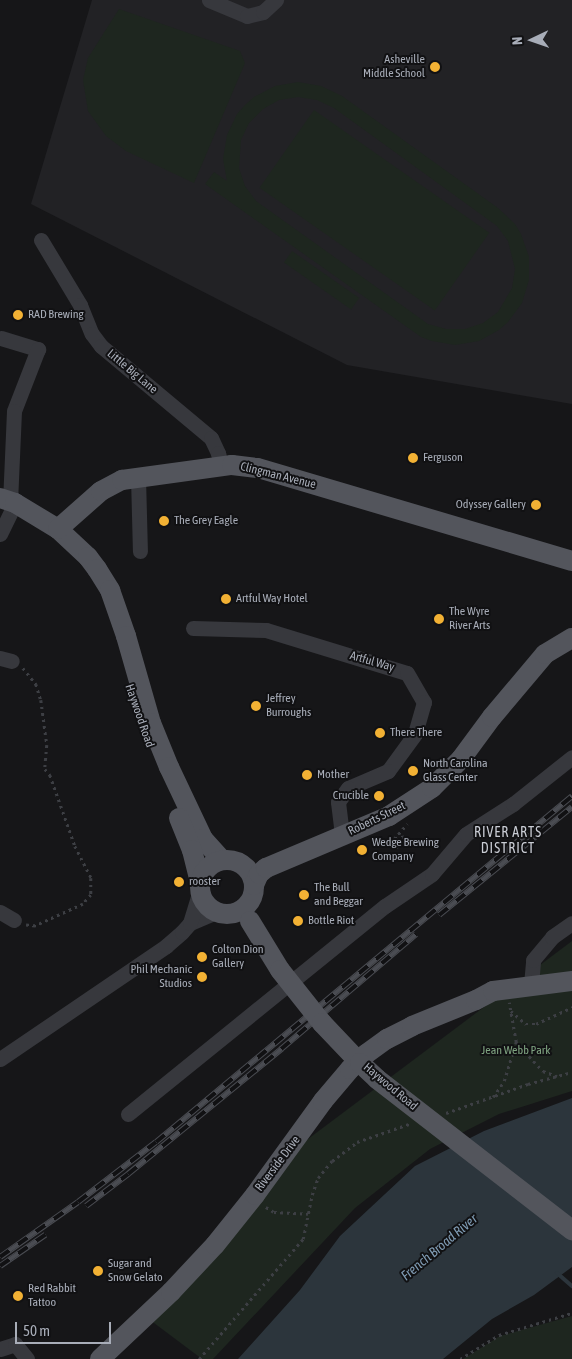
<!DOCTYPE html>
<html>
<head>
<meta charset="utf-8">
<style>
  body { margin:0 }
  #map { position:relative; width:572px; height:1359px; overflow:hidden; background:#161618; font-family:"Asap Condensed",sans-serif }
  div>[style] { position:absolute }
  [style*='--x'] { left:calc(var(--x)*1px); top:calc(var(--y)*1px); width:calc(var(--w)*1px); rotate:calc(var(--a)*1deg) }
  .built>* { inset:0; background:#222225 }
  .green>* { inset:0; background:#1e261f; transform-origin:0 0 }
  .water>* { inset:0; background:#2c353c }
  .stream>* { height:4px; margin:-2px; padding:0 2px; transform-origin:2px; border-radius:2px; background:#2c353c }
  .path>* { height:2.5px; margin-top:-1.25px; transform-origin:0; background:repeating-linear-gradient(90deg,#3d3f44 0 2.5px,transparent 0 6.5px) }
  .minor>* { height:15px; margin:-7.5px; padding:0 7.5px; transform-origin:7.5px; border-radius:7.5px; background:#37383d }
  .major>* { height:20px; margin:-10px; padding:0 10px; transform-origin:10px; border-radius:10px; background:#53555c }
  .major>.ring { margin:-10px; padding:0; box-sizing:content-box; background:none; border:20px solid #53555c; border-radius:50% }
  .rail>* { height:5.5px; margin-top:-2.75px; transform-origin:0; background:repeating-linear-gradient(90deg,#111113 0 11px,#4a4c52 0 22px); box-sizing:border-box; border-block:1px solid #4a4c52 }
  .major-bridge>* { height:20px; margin:-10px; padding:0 10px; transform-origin:10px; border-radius:10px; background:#53555c }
  .dots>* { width:14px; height:14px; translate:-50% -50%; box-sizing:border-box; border:2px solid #111113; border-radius:50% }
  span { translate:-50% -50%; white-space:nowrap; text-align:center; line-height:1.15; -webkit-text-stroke:4px #111113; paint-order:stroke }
  .poi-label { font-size:12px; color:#a8adb8 }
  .right { translate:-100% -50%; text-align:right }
  .left { translate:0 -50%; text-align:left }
  .street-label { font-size:12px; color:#a8adb8 }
  .park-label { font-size:12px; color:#7fa381 }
  .neighbourhood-label { font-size:14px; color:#c9ccd4; letter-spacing:1px }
  .water-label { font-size:14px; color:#7f9bb3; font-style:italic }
  .north { position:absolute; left:507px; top:15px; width:50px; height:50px; -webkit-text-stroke:4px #111113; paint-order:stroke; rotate:267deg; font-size:14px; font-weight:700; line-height:20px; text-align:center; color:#a8adb8 }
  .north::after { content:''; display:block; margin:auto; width:18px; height:22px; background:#a8adb8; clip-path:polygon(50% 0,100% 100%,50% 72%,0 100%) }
  .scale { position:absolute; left:15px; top:1322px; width:96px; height:22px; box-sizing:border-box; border:2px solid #a8adb8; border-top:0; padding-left:6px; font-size:15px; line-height:18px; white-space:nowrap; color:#a8adb8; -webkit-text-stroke:4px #111113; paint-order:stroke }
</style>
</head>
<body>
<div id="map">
  <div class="built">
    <i style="clip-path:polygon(92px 0,572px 0,572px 404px,347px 365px,31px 204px)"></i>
  </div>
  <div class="green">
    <i style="clip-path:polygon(119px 9px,240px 51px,245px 63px,194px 183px,126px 151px,106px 136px,88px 111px,83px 80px,88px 58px)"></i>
    <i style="clip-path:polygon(evenodd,298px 82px,321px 86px,342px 96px,498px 208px,515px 224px,521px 234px,529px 257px,529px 280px,522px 303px,508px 322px,499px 330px,479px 341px,455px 345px,432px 341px,421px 337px,205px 184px,214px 172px,227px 181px,223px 159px,227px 135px,237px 114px,245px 105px,254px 97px,275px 86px,298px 82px,298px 97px,317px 100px,334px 108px,497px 226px,508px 241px,515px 269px,512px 288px,498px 312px,483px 323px,465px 329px,446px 329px,428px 324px,256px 201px,245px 186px,239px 168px,241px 140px,249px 123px,263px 109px,279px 100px,298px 97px)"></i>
    <i style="left:314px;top:110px;width:214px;height:95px;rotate:35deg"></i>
    <i style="left:292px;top:251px;width:82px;height:14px;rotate:35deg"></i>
    <i style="clip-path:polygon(572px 941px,572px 1091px,499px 1114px,430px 1149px,355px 1208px,213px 1359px,202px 1359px,146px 1317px,296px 1148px)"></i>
    <i style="clip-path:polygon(572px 1316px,572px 1359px,463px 1359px,500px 1336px)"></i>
  </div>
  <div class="water">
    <i style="clip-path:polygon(572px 1098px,572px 1267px,534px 1295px,492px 1319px,443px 1359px,238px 1359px,300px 1290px,340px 1236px,415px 1166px,484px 1131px)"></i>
  </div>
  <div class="stream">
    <i style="--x:557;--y:1273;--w:20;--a:41"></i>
  </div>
  <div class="path">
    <i style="--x:23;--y:668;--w:21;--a:51"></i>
    <i style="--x:36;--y:684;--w:17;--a:73"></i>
    <i style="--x:41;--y:700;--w:45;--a:82.4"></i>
    <i style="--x:47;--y:745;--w:24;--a:95"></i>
    <i style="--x:45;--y:769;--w:8;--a:50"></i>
    <i style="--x:50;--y:775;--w:75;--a:70.6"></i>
    <i style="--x:75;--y:846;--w:36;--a:63"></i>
    <i style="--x:91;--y:878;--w:17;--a:90"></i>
    <i style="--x:91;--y:895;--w:12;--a:132"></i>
    <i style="--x:83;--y:904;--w:53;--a:155.4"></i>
    <i style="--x:35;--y:926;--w:9;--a:-174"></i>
    <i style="--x:396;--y:848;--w:14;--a:-54"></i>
    <i style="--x:404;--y:837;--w:10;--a:169"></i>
    <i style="--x:394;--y:839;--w:20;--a:-49"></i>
    <i style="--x:511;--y:1011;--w:20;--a:41"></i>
    <i style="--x:526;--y:1024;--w:10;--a:0"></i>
    <i style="--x:536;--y:1024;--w:40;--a:-25"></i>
    <i style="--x:516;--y:1042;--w:40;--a:47"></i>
    <i style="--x:543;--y:1071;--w:15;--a:20"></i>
    <i style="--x:493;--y:1097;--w:19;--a:-55"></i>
    <i style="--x:504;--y:1081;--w:41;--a:-72.9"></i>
    <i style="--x:516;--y:1042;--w:40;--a:-100"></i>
    <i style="--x:446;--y:1113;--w:87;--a:-19.5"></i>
    <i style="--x:528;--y:1084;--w:46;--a:-15.3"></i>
    <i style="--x:266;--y:1207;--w:9;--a:32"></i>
    <i style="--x:274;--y:1212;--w:34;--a:3"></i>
    <i style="--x:199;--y:1359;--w:159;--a:-49.1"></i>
    <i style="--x:303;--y:1239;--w:45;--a:-78.4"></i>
    <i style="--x:312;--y:1195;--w:18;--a:-71"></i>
    <i style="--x:318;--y:1178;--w:22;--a:-51"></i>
    <i style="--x:332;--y:1161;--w:31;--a:-37"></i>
    <i style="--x:357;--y:1142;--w:55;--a:-19.1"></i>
    <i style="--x:460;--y:1359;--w:46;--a:-31.6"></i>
    <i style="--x:499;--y:1335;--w:76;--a:-16.8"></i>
  </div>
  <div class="minor">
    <i style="--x:209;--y:0;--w:41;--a:22.8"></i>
    <i style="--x:247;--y:16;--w:16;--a:-14"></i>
    <i style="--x:263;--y:12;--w:18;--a:-43"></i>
    <i style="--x:41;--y:240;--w:76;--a:59"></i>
    <i style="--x:80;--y:305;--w:31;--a:68"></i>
    <i style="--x:92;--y:334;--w:15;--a:53"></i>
    <i style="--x:101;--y:346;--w:143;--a:39.9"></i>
    <i style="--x:211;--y:438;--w:17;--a:65"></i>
    <i style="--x:218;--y:453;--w:13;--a:77"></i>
    <i style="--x:1;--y:338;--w:39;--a:17"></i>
    <i style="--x:38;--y:349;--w:66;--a:111.2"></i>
    <i style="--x:14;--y:411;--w:90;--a:92.5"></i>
    <i style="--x:138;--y:477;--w:74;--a:88.5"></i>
    <i style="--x:0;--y:534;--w:34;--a:-64"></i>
    <i style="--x:193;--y:628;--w:73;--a:1.6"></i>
    <i style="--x:266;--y:630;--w:147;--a:17"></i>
    <i style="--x:407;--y:673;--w:34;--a:60"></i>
    <i style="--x:424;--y:702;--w:33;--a:106"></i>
    <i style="--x:415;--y:734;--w:46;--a:126.1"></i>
    <i style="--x:388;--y:771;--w:43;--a:157"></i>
    <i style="--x:348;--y:788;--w:17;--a:126"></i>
    <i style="--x:338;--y:802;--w:34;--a:83"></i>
    <i style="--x:0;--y:658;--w:12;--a:14"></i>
    <i style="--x:0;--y:912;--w:16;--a:30"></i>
    <i style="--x:190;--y:923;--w:28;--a:-23"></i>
    <i style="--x:531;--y:985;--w:25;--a:-85"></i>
    <i style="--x:533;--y:960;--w:30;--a:-50"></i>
    <i style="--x:552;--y:937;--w:24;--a:-35"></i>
    <i style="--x:0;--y:1059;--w:201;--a:-34.2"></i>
    <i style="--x:166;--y:946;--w:21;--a:-41"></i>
    <i style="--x:182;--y:932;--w:12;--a:-48"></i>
    <i style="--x:190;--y:923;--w:34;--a:-73"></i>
    <i style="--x:128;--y:1114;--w:331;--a:-39"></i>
    <i style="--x:385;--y:906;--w:57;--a:-34.2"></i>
    <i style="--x:432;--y:874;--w:52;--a:-49.6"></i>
    <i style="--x:466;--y:834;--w:56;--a:-32.6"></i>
    <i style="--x:513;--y:804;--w:75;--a:-38.5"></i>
    <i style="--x:0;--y:1349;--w:16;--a:-18"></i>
    <i style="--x:15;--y:1344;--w:19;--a:51"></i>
  </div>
  <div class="major">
    <i style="--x:0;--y:498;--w:16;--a:18"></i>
    <i style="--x:15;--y:503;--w:50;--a:31.2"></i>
    <i style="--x:58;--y:529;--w:41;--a:43"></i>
    <i style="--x:88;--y:557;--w:15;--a:53"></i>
    <i style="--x:97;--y:569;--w:25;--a:58"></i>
    <i style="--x:110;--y:590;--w:49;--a:70.8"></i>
    <i style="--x:126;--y:636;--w:91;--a:74"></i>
    <i style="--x:151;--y:723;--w:48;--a:67.8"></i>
    <i style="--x:169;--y:767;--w:80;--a:64.7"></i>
    <i style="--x:203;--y:839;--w:28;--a:48"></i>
    <i style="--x:58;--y:529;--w:57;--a:-41.5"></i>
    <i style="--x:101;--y:491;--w:24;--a:-28"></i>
    <i style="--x:122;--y:480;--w:111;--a:-7.8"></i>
    <i style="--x:232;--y:465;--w:26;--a:7"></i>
    <i style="--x:258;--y:468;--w:327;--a:16.5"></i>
    <i style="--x:179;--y:818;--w:35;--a:68"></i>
    <i style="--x:192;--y:850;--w:33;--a:76"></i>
    <i class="ring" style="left:200px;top:860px;width:34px;height:34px"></i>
    <i style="--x:254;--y:885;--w:12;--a:-66"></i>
    <i style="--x:259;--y:874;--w:9;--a:-41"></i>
    <i style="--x:266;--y:868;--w:134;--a:-22.9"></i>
    <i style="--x:389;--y:816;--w:51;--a:-33.1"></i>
    <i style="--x:432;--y:788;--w:41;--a:-45"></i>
    <i style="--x:461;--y:759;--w:52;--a:-53.6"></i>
    <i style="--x:492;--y:717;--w:82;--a:-49.9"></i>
    <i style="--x:545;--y:654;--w:31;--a:-31"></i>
    <i style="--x:100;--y:1359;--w:98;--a:-43.3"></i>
    <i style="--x:171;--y:1292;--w:64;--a:-46.9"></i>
    <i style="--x:215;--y:1245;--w:64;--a:-51.3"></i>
    <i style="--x:255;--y:1195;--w:116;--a:-54.1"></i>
    <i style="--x:323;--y:1101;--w:42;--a:-49.8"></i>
    <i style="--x:350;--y:1069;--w:22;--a:-43"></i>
    <i style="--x:366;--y:1054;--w:26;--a:-36"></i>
    <i style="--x:387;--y:1039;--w:28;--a:-27"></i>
    <i style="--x:412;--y:1026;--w:69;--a:-22.1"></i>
    <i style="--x:476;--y:1000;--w:19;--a:-28"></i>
    <i style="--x:493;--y:991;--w:80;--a:-7.2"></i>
  </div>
  <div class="rail">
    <i style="--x:439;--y:915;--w:171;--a:-39.1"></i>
    <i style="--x:86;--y:1206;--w:53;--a:-37.3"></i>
    <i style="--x:128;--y:1174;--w:198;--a:-39.2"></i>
    <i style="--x:281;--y:1049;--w:177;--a:-40.4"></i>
    <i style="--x:0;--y:1257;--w:95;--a:-35.2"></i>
    <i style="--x:78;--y:1202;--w:98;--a:-37.6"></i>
    <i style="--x:156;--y:1142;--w:541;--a:-39.75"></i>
    <i style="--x:0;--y:1266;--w:55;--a:-34.6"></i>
  </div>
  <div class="major-bridge">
    <i style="--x:250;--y:921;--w:57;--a:58.5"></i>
    <i style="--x:280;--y:970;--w:68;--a:51.6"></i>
    <i style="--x:322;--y:1023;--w:55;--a:46.5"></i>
    <i style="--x:360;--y:1063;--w:23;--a:43"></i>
    <i style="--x:377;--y:1079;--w:247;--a:37.8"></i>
  </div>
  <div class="dots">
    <i style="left:435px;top:67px;background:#f2b134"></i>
    <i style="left:18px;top:315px;background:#f2b134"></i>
    <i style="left:413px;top:458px;background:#f2b134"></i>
    <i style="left:536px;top:505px;background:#f2b134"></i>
    <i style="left:164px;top:521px;background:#f2b134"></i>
    <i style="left:226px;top:599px;background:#f2b134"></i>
    <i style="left:439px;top:619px;background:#f2b134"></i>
    <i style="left:256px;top:706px;background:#f2b134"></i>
    <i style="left:380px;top:733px;background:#f2b134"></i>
    <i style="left:413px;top:771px;background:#f2b134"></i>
    <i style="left:307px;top:775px;background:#f2b134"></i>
    <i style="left:379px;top:796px;background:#f2b134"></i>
    <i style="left:362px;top:850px;background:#f2b134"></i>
    <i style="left:179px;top:882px;background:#f2b134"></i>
    <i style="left:304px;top:895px;background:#f2b134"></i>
    <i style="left:298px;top:921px;background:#f2b134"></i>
    <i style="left:202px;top:957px;background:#f2b134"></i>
    <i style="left:202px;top:977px;background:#f2b134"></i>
    <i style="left:98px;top:1271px;background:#f2b134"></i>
    <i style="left:18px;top:1296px;background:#f2b134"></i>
  </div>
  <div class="poi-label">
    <span class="right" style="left:425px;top:67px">Asheville<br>Middle School</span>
    <span class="left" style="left:28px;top:315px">RAD Brewing</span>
    <span class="left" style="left:423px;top:458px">Ferguson</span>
    <span class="right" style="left:526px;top:505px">Odyssey Gallery</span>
    <span class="left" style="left:174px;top:521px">The Grey Eagle</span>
    <span class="left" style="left:236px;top:599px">Artful Way Hotel</span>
    <span class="left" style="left:449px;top:619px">The Wyre<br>River Arts</span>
    <span class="left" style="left:266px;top:706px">Jeffrey<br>Burroughs</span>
    <span class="left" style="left:390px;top:733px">There There</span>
    <span class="left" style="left:423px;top:771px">North Carolina<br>Glass Center</span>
    <span class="left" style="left:317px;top:775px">Mother</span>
    <span class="right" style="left:369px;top:796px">Crucible</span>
    <span class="left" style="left:372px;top:850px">Wedge Brewing<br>Company</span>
    <span class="left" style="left:189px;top:882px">rooster</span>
    <span class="left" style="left:314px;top:895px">The Bull<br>and Beggar</span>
    <span class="left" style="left:308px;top:921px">Bottle Riot</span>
    <span class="left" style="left:212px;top:957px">Colton Dion<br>Gallery</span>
    <span class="right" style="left:192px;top:977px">Phil Mechanic<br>Studios</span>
    <span class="left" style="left:108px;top:1271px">Sugar and<br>Snow Gelato</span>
    <span class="left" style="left:28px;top:1296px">Red Rabbit<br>Tattoo</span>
  </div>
  <div class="street-label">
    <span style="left:132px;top:372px;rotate:40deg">Little Big Lane</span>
    <span style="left:278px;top:476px;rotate:14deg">Clingman Avenue</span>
    <span style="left:372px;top:662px;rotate:16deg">Artful Way</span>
    <span style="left:139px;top:716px;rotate:71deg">Haywood Road</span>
    <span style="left:377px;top:819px;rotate:-26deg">Roberts Street</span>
    <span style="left:390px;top:1087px;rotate:40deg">Haywood Road</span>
    <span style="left:278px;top:1164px;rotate:-53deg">Riverside Drive</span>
  </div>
  <div class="park-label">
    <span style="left:516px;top:1051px">Jean Webb Park</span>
  </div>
  <div class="neighbourhood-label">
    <span style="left:508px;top:840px">RIVER ARTS<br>DISTRICT</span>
  </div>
  <div class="water-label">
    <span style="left:439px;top:1247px;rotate:-40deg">French Broad River</span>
  </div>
  <div class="north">N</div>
  <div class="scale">50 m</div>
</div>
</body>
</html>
